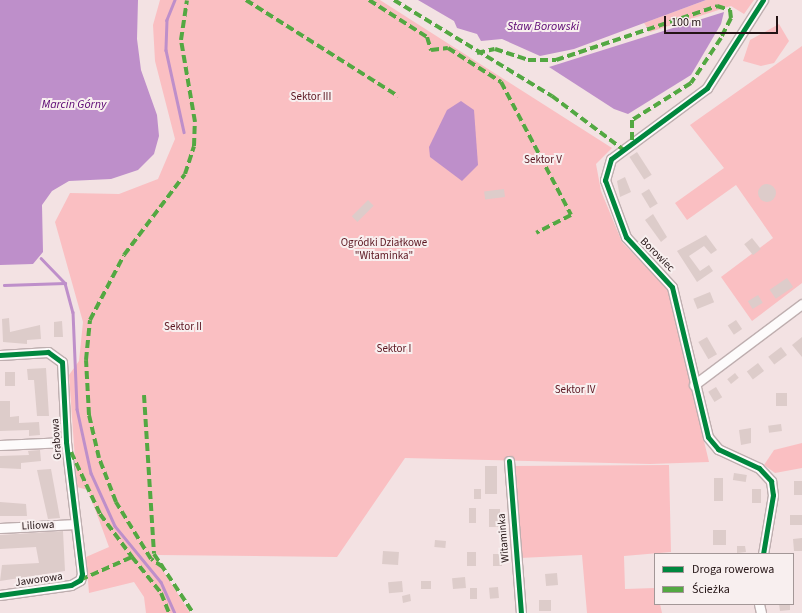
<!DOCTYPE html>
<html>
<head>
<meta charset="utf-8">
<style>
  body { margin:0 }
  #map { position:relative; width:802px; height:613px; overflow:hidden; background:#f3e2e3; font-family:"Source Sans 3",sans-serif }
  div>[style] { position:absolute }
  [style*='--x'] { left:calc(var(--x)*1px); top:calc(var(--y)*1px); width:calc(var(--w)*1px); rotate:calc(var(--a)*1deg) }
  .green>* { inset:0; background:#fabfc2 }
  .water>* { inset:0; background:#be8fca }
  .stream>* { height:2.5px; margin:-1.25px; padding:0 1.25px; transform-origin:1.25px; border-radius:1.25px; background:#be8fca }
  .building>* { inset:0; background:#ddccca; transform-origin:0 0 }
  .round { border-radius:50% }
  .roads { filter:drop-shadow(1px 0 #beaeaf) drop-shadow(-1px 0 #beaeaf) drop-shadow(0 1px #beaeaf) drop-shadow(0 -1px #beaeaf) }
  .minor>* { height:9px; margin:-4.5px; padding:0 4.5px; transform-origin:4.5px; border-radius:4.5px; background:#fdfbfb }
  .quiet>* { height:4px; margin-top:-2px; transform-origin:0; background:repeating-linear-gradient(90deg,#53a842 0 8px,transparent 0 12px) }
  .cycleway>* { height:5px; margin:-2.5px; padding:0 2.5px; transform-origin:2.5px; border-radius:2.5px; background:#00873e }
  span { translate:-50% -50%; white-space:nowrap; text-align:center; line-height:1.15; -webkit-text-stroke:4px #f8efef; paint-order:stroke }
  .park-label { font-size:11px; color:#5b1620 }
  .street-label { font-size:11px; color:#231314 }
  .water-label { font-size:12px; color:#590371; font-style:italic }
  .legend { position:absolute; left:654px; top:553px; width:140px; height:52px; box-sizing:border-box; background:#f8efef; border:1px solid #a39797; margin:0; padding:5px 7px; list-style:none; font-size:12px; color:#231314 }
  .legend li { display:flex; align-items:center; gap:8px; height:20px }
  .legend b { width:20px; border:1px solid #a39797 }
  .scale { position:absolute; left:664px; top:16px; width:114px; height:18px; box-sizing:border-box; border:2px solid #231314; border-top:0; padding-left:5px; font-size:12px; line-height:14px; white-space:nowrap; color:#231314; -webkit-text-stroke:3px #f8efef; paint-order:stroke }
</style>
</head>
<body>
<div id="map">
  <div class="green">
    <i style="clip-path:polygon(160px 0,380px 0,612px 148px,596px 164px,601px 191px,622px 242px,668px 290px,709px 462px,650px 464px,405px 458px,337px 557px,158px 555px,150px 550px,190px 613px,146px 613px,144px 597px,134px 582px,89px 593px,86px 557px,109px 547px,88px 490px,77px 487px,69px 375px,79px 361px,83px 322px,55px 222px,70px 193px,119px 194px,158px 179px,175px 139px,155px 61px,153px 25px)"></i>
    <i style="clip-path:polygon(706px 0,754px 0,744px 14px,731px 6px,650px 32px,644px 23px)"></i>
    <i style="clip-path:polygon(779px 24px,789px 41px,774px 63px,761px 66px,743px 61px,750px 40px)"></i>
    <i style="clip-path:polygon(802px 46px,802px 283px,752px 321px,721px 277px,773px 238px,736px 185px,687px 220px,675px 203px,724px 168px,690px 125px)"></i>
    <i style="clip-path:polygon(802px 443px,802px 468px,775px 473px,764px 465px,774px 450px)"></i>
    <i style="clip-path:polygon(669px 465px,671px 552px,624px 556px,625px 589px,655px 588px,655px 604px,660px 604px,662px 613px,587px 613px,582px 555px,520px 558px,512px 466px)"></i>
  </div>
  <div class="water">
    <i style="clip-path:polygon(0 0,138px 0,137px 39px,141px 70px,157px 115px,159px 136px,154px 154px,138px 170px,111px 179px,69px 181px,52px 191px,42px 205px,43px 252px,33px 264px,0 265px)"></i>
    <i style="clip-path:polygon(418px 0,706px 0,574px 49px,540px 56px,502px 39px,481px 41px,477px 34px,457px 28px,454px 21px)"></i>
    <i style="clip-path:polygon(724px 12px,721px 24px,691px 75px,628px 114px,614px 109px,549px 67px)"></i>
    <i style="clip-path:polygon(461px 101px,474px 110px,478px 165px,462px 181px,430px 157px,429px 147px,447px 110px)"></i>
  </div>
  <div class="stream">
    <i style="--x:175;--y:0;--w:22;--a:112"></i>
    <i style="--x:167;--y:20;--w:30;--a:92"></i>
    <i style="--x:166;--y:50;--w:84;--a:77.6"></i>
    <i style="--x:41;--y:258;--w:35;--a:46"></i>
    <i style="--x:65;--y:283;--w:30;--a:75"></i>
    <i style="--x:73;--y:312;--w:97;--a:87.6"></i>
    <i style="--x:77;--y:409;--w:66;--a:77.7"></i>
    <i style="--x:91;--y:473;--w:58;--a:65.6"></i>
    <i style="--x:115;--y:526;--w:72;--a:50.6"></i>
    <i style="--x:161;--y:582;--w:34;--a:66"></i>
    <i style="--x:4;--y:285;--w:61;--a:-1.9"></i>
  </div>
  <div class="building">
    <i style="left:637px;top:152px;width:27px;height:9px;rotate:57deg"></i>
    <i style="clip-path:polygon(625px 177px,631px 192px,620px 197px,617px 181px)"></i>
    <i class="round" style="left:758px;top:184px;width:18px;height:18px"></i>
    <i style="left:504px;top:189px;width:8px;height:20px;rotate:83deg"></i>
    <i style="left:649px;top:189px;width:17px;height:9px;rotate:59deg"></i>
    <i style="left:368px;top:200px;width:8px;height:23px;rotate:45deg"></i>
    <i style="clip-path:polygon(653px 214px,667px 237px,661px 242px,645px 220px)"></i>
    <i style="clip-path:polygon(706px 235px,717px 250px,711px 254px,704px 246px,689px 256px,700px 271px,709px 265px,713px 271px,697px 282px,677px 251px)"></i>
    <i style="left:752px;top:238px;width:14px;height:10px;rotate:51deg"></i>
    <i style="left:787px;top:278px;width:11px;height:21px;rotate:56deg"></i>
    <i style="left:710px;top:292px;width:11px;height:18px;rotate:68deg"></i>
    <i style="left:758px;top:295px;width:9px;height:12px;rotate:58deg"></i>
    <i style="clip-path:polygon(9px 318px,10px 332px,40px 325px,41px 339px,27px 340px,27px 344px,3px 342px,2px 319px)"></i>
    <i style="left:736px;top:320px;width:11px;height:10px;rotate:56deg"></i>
    <i style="clip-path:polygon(62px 321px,63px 337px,54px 337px,54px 322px)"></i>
    <i style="left:707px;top:337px;width:20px;height:10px;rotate:60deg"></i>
    <i style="clip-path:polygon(802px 337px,802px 357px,792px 345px)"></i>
    <i style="left:781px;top:347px;width:10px;height:16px;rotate:53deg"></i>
    <i style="left:758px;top:363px;width:10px;height:14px;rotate:53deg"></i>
    <i style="clip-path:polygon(46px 368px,49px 416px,37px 416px,34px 380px,28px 380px,27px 369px)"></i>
    <i style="left:5px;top:372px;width:10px;height:14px"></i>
    <i style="left:735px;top:373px;width:6px;height:10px;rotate:51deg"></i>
    <i style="left:716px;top:387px;width:12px;height:9px;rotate:59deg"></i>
    <i style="left:787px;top:393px;width:13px;height:11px;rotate:90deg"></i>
    <i style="clip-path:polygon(0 401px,10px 401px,10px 417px,19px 416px,19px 423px,39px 422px,40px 435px,29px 436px,29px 430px,0 431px)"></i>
    <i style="left:781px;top:424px;width:7px;height:13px;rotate:82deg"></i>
    <i style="clip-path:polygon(751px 428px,751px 443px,741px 445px,739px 430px)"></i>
    <i style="clip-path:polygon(40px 450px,41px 461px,21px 463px,21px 469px,0 468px,0 456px,29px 455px,28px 451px)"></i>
    <i style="left:485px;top:466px;width:12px;height:28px"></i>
    <i style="clip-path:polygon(51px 469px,60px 518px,48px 519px,37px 470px)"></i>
    <i style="left:734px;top:473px;width:13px;height:7px;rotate:9deg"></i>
    <i style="left:714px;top:478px;width:9px;height:23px"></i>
    <i style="left:794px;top:481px;width:8px;height:14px"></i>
    <i style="left:474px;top:489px;width:7px;height:10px"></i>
    <i style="left:752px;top:489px;width:9px;height:14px"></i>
    <i style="clip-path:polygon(0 502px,26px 504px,27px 516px,0 516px)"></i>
    <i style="left:469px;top:508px;width:7px;height:15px"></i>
    <i style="left:489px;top:509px;width:11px;height:18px"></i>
    <i style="left:802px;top:515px;width:10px;height:12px;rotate:90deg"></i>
    <i style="left:713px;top:530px;width:13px;height:15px"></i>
    <i style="clip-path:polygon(63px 531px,65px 571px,0 581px,2px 565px,39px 563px,36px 547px,0 549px,0 535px)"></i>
    <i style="clip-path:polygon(802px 538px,802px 551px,794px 551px,793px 539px)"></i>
    <i style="left:435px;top:540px;width:11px;height:7px;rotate:5deg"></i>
    <i style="clip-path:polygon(737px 546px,745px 546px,746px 552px,737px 553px)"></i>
    <i style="left:383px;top:551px;width:16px;height:13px;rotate:4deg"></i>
    <i style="left:467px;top:552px;width:9px;height:14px"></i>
    <i style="left:493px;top:554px;width:9px;height:12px"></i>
    <i style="left:557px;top:573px;width:12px;height:12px;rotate:85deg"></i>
    <i style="left:465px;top:577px;width:11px;height:13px;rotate:85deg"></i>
    <i style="left:402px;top:581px;width:11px;height:14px;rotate:85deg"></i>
    <i style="left:421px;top:581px;width:10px;height:8px"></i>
    <i style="left:498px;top:587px;width:11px;height:9px;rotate:85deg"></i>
    <i style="left:477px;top:588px;width:11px;height:7px;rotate:90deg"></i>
    <i style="clip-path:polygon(410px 594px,411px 601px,403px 603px,402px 596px)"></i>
    <i style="left:551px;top:600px;width:11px;height:12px;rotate:90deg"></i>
    <i style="clip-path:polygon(779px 604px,790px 604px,790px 610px,780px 611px)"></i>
  </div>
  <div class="roads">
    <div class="minor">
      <i style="--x:763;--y:0;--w:104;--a:122.5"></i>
      <i style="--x:707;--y:88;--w:119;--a:143.5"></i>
      <i style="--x:611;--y:159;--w:22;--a:106"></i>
      <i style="--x:605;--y:180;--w:61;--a:69.8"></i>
      <i style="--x:626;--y:237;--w:68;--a:47.4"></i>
      <i style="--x:672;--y:287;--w:154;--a:76.5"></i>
      <i style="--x:708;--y:437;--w:16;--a:50"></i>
      <i style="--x:718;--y:449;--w:45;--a:24.9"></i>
      <i style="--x:759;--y:468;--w:18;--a:47"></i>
      <i style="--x:771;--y:481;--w:14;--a:82"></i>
      <i style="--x:773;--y:495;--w:60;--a:99.6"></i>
      <i style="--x:0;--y:355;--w:48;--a:-3.6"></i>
      <i style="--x:48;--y:352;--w:17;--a:36"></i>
      <i style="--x:62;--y:362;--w:80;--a:87.1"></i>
      <i style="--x:66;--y:442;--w:133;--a:83.1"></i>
      <i style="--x:82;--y:574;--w:6;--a:108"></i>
      <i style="--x:80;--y:580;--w:10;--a:151"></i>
      <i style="--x:71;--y:585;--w:72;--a:172"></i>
      <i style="--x:694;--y:385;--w:135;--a:-36.9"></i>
      <i style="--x:0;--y:445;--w:66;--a:-2.6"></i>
      <i style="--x:509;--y:461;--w:152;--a:85.5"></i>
      <i style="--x:0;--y:528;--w:76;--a:-3"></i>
      <i style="--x:759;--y:604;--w:9;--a:77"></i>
    </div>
  </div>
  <div class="quiet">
    <i style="--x:246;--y:0;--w:180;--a:32.3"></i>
    <i style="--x:369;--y:0;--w:69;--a:32.5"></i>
    <i style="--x:427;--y:37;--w:14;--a:73"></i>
    <i style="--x:431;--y:50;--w:17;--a:-7"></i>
    <i style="--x:448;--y:48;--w:63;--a:32.7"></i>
    <i style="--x:501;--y:82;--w:150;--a:62.2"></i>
    <i style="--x:571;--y:215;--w:39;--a:153"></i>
    <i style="--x:394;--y:0;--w:185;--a:31.3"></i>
    <i style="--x:552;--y:96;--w:90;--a:36.9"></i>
    <i style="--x:477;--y:53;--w:18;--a:-13"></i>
    <i style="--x:495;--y:49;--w:35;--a:18"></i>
    <i style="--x:528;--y:60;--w:28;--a:0"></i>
    <i style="--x:556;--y:60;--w:170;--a:-18.5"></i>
    <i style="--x:717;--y:6;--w:14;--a:17"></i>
    <i style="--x:730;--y:10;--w:8;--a:83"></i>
    <i style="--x:731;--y:18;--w:22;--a:117"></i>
    <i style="--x:721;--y:38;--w:54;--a:123.7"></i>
    <i style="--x:691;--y:83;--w:70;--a:147.9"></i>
    <i style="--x:632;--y:120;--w:24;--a:90"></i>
    <i style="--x:144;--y:395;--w:159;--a:86.4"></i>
    <i style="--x:154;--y:554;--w:71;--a:56.5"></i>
    <i style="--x:71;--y:452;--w:68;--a:64.9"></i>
    <i style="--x:100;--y:514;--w:54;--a:53.3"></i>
    <i style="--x:163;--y:567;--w:14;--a:-146"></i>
    <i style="--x:151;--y:559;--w:67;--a:-121.6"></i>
    <i style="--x:116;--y:502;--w:47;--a:-111.1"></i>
    <i style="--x:99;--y:458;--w:44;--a:-103.1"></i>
    <i style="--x:89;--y:415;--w:55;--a:-93.1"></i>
    <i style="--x:86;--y:360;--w:40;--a:-84.3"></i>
    <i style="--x:90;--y:320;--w:73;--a:-62.4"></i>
    <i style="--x:124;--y:255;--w:101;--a:-53"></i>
    <i style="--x:185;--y:174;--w:29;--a:-72"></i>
    <i style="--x:194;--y:146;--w:24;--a:-88"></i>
    <i style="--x:195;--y:122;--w:83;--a:-99.7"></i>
    <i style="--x:181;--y:40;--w:40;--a:-81.5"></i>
    <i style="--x:80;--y:580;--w:57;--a:-23.9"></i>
    <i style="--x:132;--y:557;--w:46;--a:51.1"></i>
    <i style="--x:161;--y:593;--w:22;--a:68"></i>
  </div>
  <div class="cycleway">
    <i style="--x:763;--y:0;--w:104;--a:122.5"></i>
    <i style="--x:707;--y:88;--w:119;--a:143.5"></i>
    <i style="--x:611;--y:159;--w:22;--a:106"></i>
    <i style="--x:605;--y:180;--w:61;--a:69.8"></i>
    <i style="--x:626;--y:237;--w:68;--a:47.4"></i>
    <i style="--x:672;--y:287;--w:154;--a:76.5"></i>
    <i style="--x:708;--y:437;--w:16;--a:50"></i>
    <i style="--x:718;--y:449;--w:45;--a:24.9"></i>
    <i style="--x:759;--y:468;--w:18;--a:47"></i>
    <i style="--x:771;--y:481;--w:14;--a:82"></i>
    <i style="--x:773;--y:495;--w:60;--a:99.6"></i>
    <i style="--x:0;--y:355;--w:48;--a:-3.6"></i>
    <i style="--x:48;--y:352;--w:17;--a:36"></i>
    <i style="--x:62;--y:362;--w:80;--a:87.1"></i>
    <i style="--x:66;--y:442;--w:133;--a:83.1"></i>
    <i style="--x:82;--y:574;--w:6;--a:108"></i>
    <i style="--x:80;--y:580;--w:10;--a:151"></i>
    <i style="--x:71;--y:585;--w:72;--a:172"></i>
    <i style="--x:509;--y:461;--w:152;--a:85.5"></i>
  </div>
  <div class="park-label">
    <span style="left:311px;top:97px">Sektor III</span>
    <span style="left:543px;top:160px">Sektor V</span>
    <span style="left:384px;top:250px">Ogródki Działkowe<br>"Witaminka"</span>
    <span style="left:183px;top:327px">Sektor II</span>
    <span style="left:394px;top:349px">Sektor I</span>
    <span style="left:575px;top:390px">Sektor IV</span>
  </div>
  <div class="street-label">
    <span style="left:657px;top:255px;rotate:45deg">Borowiec</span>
    <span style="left:57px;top:439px;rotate:-94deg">Grabowa</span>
    <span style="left:38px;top:526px;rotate:-3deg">Liliowa</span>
    <span style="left:504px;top:538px;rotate:-95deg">Witaminka</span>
    <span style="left:39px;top:580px;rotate:-8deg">Jaworowa</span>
  </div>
  <div class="water-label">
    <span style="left:543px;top:27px">Staw Borowski</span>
    <span style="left:74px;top:105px">Marcin Górny</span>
  </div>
  <ul class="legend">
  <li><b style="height:5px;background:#00873e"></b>Droga rowerowa</li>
  <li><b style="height:5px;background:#53a842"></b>Ścieżka</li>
  </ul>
  <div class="scale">100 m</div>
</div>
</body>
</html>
